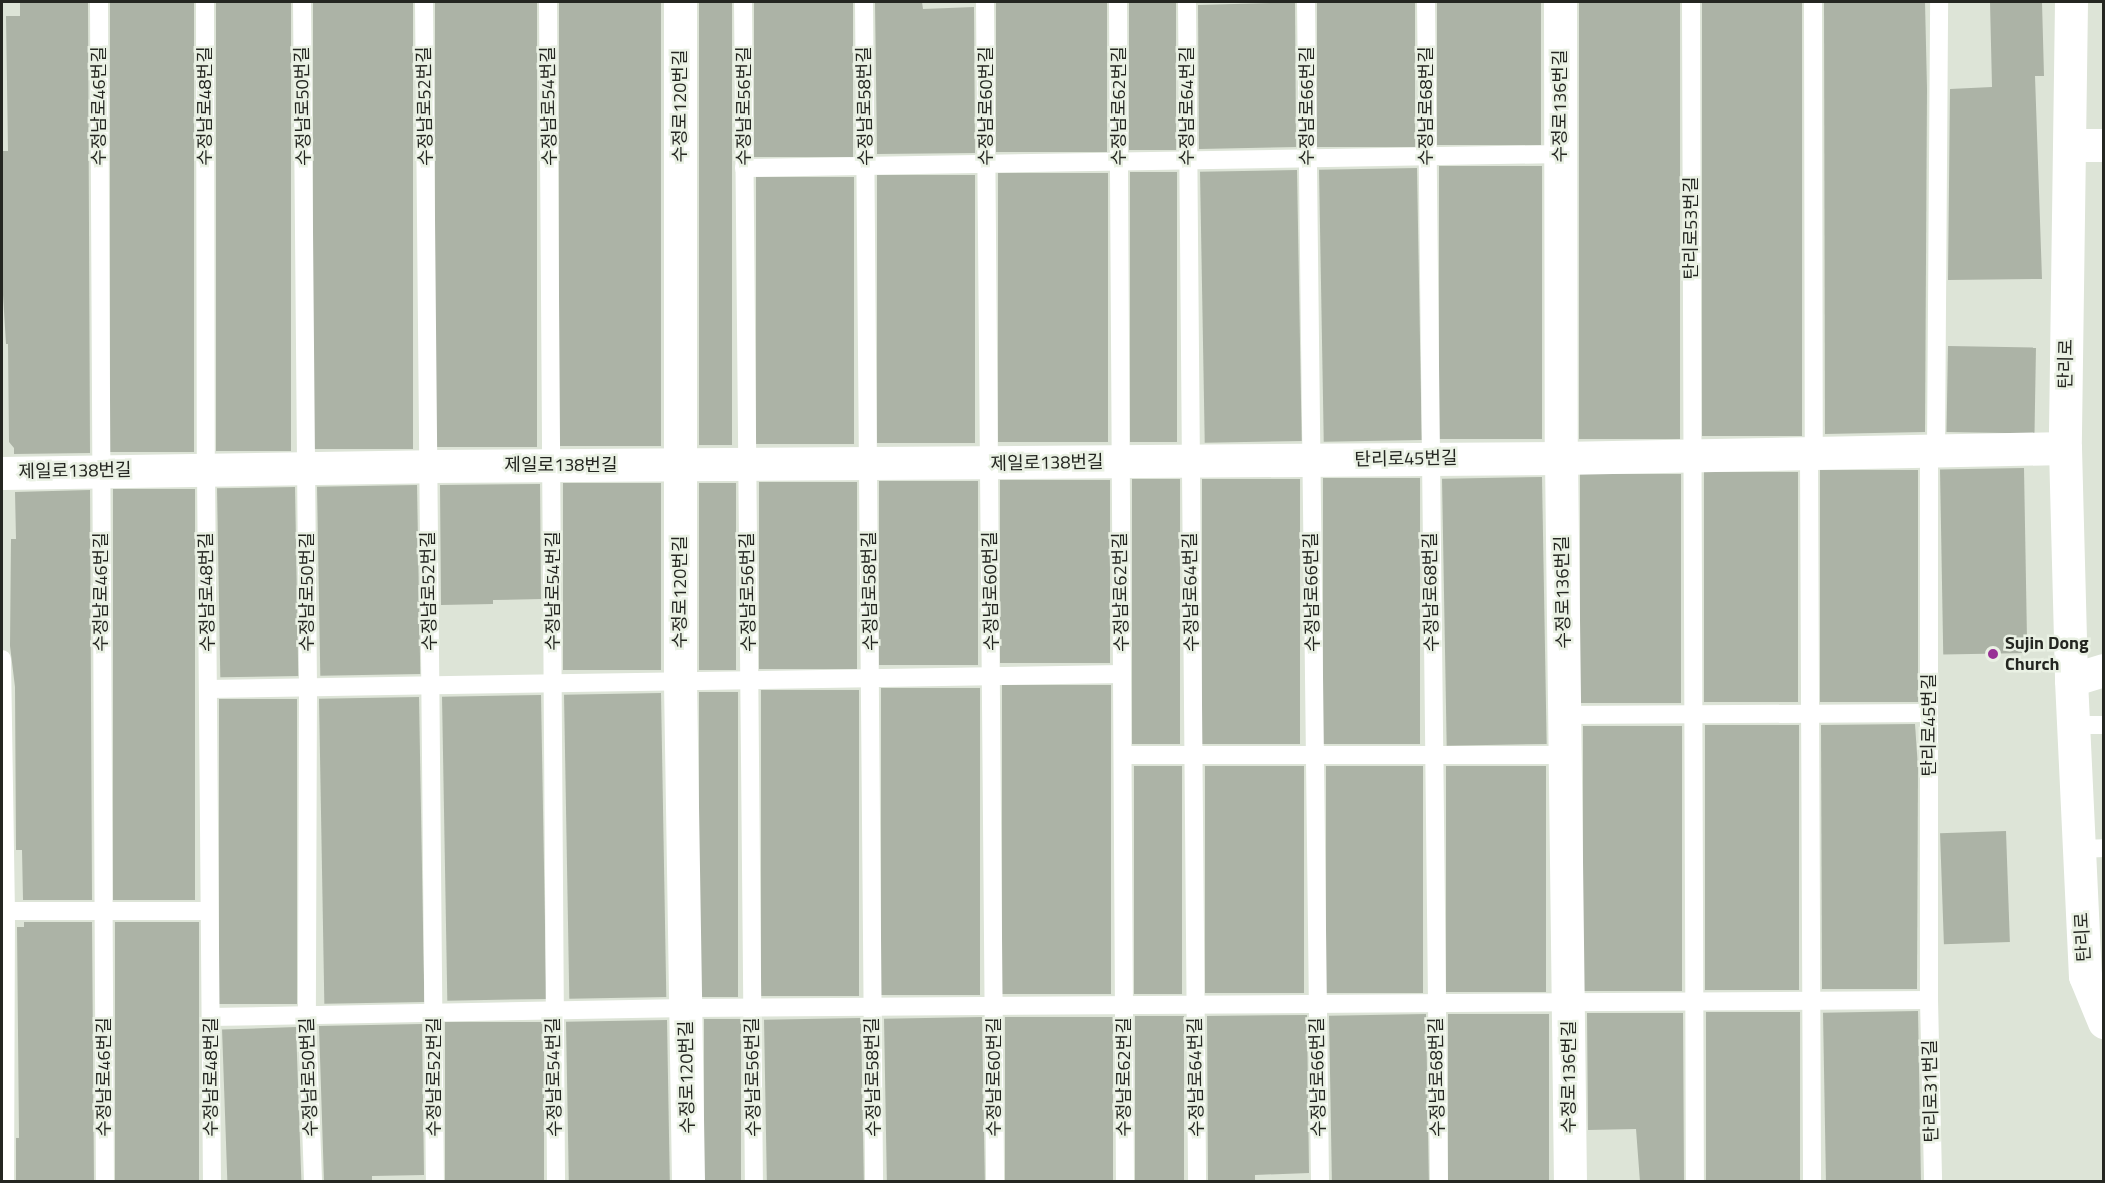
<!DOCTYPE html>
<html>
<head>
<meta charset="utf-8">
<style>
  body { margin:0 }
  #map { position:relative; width:2105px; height:1183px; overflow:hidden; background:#dde4d7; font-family:"Titillium Web","Noto Sans KR",sans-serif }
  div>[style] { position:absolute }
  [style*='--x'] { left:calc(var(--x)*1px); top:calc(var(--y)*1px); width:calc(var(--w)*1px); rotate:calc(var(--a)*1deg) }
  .building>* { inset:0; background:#acb3a6; transform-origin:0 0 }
  .service>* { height:18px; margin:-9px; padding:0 9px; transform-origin:9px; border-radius:9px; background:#fff }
  .minor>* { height:33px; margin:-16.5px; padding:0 16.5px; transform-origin:16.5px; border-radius:16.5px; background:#fff }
  .secondary>* { height:33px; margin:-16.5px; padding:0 16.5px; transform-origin:16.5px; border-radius:16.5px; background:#fff }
  .dots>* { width:16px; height:16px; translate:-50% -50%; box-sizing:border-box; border:3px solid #eaf1e4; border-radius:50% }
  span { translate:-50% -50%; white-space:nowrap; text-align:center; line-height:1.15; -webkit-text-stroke:5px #eaf1e4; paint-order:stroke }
  .street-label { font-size:18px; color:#242621 }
  .poi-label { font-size:18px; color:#242621; font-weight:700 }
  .left { translate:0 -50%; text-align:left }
  .frame { position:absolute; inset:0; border:3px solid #242621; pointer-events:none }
</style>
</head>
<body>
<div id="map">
  <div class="building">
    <i style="clip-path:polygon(20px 2px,88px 2px,90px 453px,14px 454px,14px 448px,9px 442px,8px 344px,6px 344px,3px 295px,2px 250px,3px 151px,8px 151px,6px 16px,20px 16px)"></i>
    <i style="left:110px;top:2px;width:84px;height:450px"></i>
    <i style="left:216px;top:2px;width:75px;height:449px"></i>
    <i style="left:313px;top:2px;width:100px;height:447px"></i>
    <i style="left:435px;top:2px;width:102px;height:445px"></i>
    <i style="left:559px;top:2px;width:102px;height:444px"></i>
    <i style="left:699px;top:2px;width:33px;height:443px"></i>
    <i style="left:754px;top:2px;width:99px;height:155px"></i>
    <i style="clip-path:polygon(875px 2px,922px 2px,923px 9px,974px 7px,975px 153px,877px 154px)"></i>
    <i style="left:996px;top:2px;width:111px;height:150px"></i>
    <i style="left:1129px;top:2px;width:47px;height:148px"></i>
    <i style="left:1317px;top:2px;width:98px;height:145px"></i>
    <i style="left:1437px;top:2px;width:104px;height:143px"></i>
    <i style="left:1579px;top:2px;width:101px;height:437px"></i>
    <i style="left:1702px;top:2px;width:100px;height:434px"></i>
    <i style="clip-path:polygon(1824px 2px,1925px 2px,1927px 89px,1925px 432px,1825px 434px)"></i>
    <i style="clip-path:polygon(1990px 2px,2042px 2px,2044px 76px,2035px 76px,2042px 279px,1948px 280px,1950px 89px,1992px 87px)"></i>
    <i style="clip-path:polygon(1270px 3px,1295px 3px,1296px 147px,1199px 149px,1198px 5px)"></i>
    <i style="left:1542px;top:166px;width:273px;height:103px;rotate:90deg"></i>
    <i style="left:1417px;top:168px;width:272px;height:98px;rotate:89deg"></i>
    <i style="left:1297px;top:170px;width:271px;height:97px;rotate:89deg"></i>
    <i style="left:1177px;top:172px;width:270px;height:47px;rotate:90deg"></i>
    <i style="left:1108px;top:173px;width:269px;height:110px;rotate:90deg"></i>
    <i style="left:975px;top:175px;width:268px;height:98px;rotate:90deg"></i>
    <i style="left:854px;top:177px;width:267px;height:98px;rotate:90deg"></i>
    <i style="left:1948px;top:346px;width:88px;height:86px;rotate:1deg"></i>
    <i style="left:2024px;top:468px;width:185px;height:84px;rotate:89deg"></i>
    <i style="left:1918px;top:470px;width:232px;height:98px;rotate:90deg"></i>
    <i style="left:1798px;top:472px;width:230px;height:94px;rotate:90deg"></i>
    <i style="left:1681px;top:474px;width:229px;height:101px;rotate:90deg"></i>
    <i style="left:1542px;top:477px;width:267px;height:100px;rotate:89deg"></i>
    <i style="left:1323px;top:478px;width:97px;height:266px"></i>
    <i style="left:1180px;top:479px;width:265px;height:48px;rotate:90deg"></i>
    <i style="left:1202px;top:479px;width:98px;height:265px"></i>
    <i style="left:1110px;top:480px;width:183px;height:110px;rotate:90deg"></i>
    <i style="left:978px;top:481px;width:184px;height:99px;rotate:90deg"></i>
    <i style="left:759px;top:482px;width:98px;height:187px"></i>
    <i style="left:661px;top:483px;width:187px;height:98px;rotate:90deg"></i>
    <i style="left:699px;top:483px;width:37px;height:187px"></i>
    <i style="clip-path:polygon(540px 484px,541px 599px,493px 600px,493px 604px,441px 605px,440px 485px)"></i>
    <i style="left:417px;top:485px;width:189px;height:100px;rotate:89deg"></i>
    <i style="left:295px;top:487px;width:189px;height:78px;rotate:89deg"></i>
    <i style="left:195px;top:489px;width:411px;height:82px;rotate:90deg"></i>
    <i style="clip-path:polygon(90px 490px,92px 900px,23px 900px,22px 850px,16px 850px,15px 687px,10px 646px,11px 539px,16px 539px,15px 492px)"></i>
    <i style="left:1111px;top:685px;width:309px;height:109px;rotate:90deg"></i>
    <i style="left:980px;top:688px;width:307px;height:99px;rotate:90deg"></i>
    <i style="left:859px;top:690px;width:306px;height:98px;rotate:90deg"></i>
    <i style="left:699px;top:692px;width:39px;height:305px"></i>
    <i style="left:661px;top:693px;width:304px;height:97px;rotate:89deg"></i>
    <i style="left:541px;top:695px;width:304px;height:99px;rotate:89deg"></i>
    <i style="left:419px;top:697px;width:305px;height:100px;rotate:89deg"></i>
    <i style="left:297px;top:699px;width:305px;height:78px;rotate:90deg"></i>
    <i style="clip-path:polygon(1915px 724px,1918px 768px,1917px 989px,1822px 989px,1821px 725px)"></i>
    <i style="left:1705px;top:725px;width:94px;height:265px"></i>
    <i style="left:1583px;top:726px;width:99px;height:265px"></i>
    <i style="left:1134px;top:766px;width:48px;height:228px"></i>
    <i style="left:1205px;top:766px;width:99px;height:227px"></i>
    <i style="left:1326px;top:766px;width:97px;height:227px"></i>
    <i style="left:1446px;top:766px;width:100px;height:226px"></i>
    <i style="left:2006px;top:831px;width:111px;height:66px;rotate:88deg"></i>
    <i style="clip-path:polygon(24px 922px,92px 922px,94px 1182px,16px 1182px,16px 1138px,19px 1138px,17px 927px,24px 927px)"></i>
    <i style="left:115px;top:922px;width:84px;height:260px"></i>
    <i style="left:1918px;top:1011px;width:171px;height:95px;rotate:89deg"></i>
    <i style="left:1800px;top:1012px;width:170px;height:94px;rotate:90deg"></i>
    <i style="clip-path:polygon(1587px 1013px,1683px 1013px,1684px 1182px,1640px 1182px,1636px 1129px,1588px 1130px)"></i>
    <i style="left:1426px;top:1014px;width:168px;height:97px;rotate:89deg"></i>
    <i style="left:1448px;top:1014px;width:101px;height:168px"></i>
    <i style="clip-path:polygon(1307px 1015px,1309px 1173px,1255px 1175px,1255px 1182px,1208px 1182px,1207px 1016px)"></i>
    <i style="left:1135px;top:1016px;width:49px;height:166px"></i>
    <i style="left:982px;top:1017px;width:165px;height:98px;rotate:89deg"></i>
    <i style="left:1005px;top:1017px;width:108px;height:165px"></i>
    <i style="left:861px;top:1018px;width:164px;height:97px;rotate:89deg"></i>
    <i style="left:704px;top:1019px;width:37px;height:163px"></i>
    <i style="left:667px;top:1020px;width:162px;height:101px;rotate:89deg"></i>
    <i style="left:544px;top:1022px;width:160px;height:99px;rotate:90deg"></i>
    <i style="clip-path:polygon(422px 1024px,424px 1175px,372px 1176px,372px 1182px,324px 1182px,319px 1026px)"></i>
    <i style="left:296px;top:1027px;width:155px;height:74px;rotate:88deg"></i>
  </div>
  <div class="service">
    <i style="--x:99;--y:2;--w:1180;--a:89.71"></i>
    <i style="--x:205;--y:2;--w:467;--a:89.9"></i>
    <i style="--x:206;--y:469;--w:713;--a:89.52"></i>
    <i style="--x:302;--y:2;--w:685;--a:89.5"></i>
    <i style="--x:308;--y:687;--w:329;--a:90.2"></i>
    <i style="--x:307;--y:1016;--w:166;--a:87.9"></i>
    <i style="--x:424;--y:2;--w:1180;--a:89.47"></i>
    <i style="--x:548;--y:2;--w:1180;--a:89.61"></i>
    <i style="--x:743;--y:2;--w:1180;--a:89.47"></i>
    <i style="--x:864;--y:2;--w:1180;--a:89.51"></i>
    <i style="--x:985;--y:2;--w:1180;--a:89.51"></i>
    <i style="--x:1118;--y:2;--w:1180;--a:89.66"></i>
    <i style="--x:1187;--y:2;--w:1180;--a:89.51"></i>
    <i style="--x:1306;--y:2;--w:1180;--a:89.32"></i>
    <i style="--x:1426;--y:2;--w:1180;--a:89.37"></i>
    <i style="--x:1691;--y:2;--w:1180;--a:89.81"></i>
    <i style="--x:1813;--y:2;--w:451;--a:89.9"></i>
    <i style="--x:744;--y:168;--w:816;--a:-0.98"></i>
    <i style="--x:1936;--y:450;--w:448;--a:-89.6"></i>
    <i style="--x:1929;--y:451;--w:549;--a:90"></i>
    <i style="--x:1929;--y:1000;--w:182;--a:88.7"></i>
    <i style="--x:1809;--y:453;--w:729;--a:89.76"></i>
    <i style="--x:2;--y:659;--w:252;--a:89.1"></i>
    <i style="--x:6;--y:911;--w:271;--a:90.2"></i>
    <i style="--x:208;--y:689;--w:914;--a:-0.94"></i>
    <i style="--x:1565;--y:715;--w:364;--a:-0.3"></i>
    <i style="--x:2073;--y:725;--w:31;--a:0"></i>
    <i style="--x:1123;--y:755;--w:443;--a:0"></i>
    <i style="--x:2079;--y:849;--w:25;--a:-2"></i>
    <i style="--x:6;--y:911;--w:203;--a:0"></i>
    <i style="--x:211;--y:1017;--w:475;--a:-1.1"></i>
    <i style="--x:686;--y:1008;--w:1243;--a:-0.37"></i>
  </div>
  <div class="minor">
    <i style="--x:680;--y:2;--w:680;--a:90"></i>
    <i style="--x:680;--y:682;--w:500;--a:89.08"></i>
    <i style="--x:1560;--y:2;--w:456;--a:89.9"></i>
    <i style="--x:1561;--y:458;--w:724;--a:89.29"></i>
    <i style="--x:2071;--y:145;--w:33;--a:0"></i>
    <i style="--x:2;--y:473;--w:426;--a:-0.9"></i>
    <i style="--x:428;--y:466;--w:1133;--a:-0.4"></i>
    <i style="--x:1561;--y:458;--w:504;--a:-1.14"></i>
    <i style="--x:2071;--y:680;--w:34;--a:-17"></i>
  </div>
  <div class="secondary">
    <i style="--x:2071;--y:2;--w:446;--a:90.8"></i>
    <i style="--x:2065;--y:448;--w:232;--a:88.5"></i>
    <i style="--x:2071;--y:680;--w:296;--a:87.3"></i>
    <i style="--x:2085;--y:976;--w:50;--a:67.6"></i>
  </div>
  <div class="dots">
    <i style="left:1993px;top:654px;background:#983195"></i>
  </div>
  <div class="street-label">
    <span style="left:99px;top:106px;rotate:-90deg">수정남로46번길</span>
    <span style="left:205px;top:106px;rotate:-90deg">수정남로48번길</span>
    <span style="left:303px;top:106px;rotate:-91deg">수정남로50번길</span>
    <span style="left:425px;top:106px;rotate:-91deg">수정남로52번길</span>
    <span style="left:549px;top:106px;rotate:-91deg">수정남로54번길</span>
    <span style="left:680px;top:106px;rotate:-90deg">수정로120번길</span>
    <span style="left:744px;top:106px;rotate:-90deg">수정남로56번길</span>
    <span style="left:865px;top:106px;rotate:-91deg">수정남로58번길</span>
    <span style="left:986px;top:106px;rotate:-90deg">수정남로60번길</span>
    <span style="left:1119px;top:106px;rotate:-90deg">수정남로62번길</span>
    <span style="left:1187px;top:106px;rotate:-90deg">수정남로64번길</span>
    <span style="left:1307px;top:106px;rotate:-90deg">수정남로66번길</span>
    <span style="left:1426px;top:106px;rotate:-90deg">수정남로68번길</span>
    <span style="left:1560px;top:106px;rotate:-90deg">수정로136번길</span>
    <span style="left:1691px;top:228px;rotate:-90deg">탄리로53번길</span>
    <span style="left:2066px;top:364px;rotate:-89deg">탄리로</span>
    <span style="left:1406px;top:459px;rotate:-1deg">탄리로45번길</span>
    <span style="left:1047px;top:463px;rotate:-1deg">제일로138번길</span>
    <span style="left:561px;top:465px">제일로138번길</span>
    <span style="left:75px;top:471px;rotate:-1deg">제일로138번길</span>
    <span style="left:429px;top:591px;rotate:-91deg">수정남로52번길</span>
    <span style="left:553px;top:591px;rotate:-90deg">수정남로54번길</span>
    <span style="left:870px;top:591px;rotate:-91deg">수정남로58번길</span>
    <span style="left:991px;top:591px;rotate:-91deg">수정남로60번길</span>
    <span style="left:101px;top:592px;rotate:-90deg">수정남로46번길</span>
    <span style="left:207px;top:592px;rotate:-91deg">수정남로48번길</span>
    <span style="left:307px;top:592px;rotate:-90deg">수정남로50번길</span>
    <span style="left:680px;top:592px;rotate:-90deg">수정로120번길</span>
    <span style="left:748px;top:592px;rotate:-91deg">수정남로56번길</span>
    <span style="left:1121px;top:592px;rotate:-91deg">수정남로62번길</span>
    <span style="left:1191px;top:592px;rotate:-91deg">수정남로64번길</span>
    <span style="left:1312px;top:592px;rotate:-91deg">수정남로66번길</span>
    <span style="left:1431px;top:592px;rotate:-91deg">수정남로68번길</span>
    <span style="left:1563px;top:592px;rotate:-91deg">수정로136번길</span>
    <span style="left:1929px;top:725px;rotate:-90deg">탄리로45번길</span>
    <span style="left:2083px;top:937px;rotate:-93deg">탄리로</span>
    <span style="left:104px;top:1077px;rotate:-90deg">수정남로46번길</span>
    <span style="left:211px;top:1077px;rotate:-90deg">수정남로48번길</span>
    <span style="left:309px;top:1077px;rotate:-92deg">수정남로50번길</span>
    <span style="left:434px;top:1077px;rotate:-90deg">수정남로52번길</span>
    <span style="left:554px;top:1077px;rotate:-91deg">수정남로54번길</span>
    <span style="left:687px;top:1077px;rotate:-91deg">수정로120번길</span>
    <span style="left:753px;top:1077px;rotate:-91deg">수정남로56번길</span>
    <span style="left:873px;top:1077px;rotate:-91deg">수정남로58번길</span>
    <span style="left:994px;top:1077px;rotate:-90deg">수정남로60번길</span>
    <span style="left:1124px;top:1077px;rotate:-90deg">수정남로62번길</span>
    <span style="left:1196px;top:1077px;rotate:-91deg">수정남로64번길</span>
    <span style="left:1318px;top:1077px;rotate:-91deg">수정남로66번길</span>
    <span style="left:1437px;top:1077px;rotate:-91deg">수정남로68번길</span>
    <span style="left:1569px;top:1077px;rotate:-90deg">수정로136번길</span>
    <span style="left:1931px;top:1091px;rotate:-91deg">탄리로31번길</span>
  </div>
  <div class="poi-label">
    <span class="left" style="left:2005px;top:654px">Sujin Dong<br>Church</span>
  </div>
  <div class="frame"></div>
</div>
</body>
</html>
